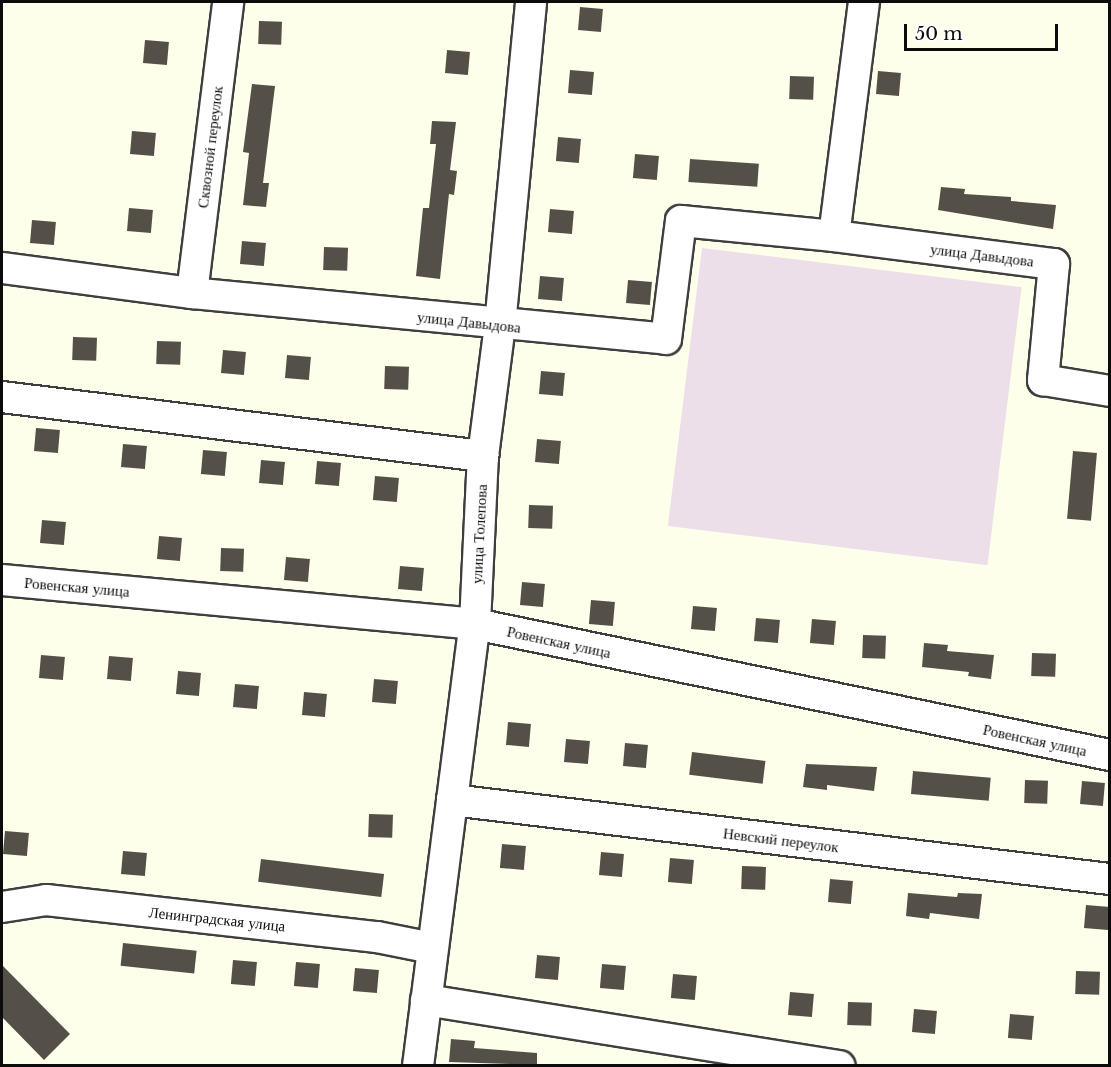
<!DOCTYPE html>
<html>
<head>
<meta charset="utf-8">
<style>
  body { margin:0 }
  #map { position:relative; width:1111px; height:1067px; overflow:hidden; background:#feffea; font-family:"Libre Baskerville",serif }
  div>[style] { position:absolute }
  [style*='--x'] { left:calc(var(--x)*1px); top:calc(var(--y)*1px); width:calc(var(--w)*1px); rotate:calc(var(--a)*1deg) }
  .industrial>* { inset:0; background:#ecdfea; transform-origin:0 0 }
  .building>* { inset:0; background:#555047; transform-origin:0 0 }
  .roads { filter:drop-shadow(2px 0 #3f3f3f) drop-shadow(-2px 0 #3f3f3f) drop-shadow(0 2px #3f3f3f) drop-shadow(0 -2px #3f3f3f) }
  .minor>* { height:30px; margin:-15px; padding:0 15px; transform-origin:15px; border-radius:15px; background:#fff }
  span { translate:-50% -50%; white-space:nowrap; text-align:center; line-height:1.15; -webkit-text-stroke:6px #fff; paint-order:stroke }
  .street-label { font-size:15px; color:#0c0c0c }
  .frame { position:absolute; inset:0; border:3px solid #0c0c0c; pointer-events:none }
  .scale { position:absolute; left:904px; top:24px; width:154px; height:27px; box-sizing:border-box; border:3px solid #0c0c0c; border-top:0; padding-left:8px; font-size:18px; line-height:21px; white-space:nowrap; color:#0c0c0c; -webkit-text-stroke:4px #fff; paint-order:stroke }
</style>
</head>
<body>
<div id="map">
  <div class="industrial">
    <i style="left:702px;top:248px;width:322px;height:280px;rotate:7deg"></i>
  </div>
  <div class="building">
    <i style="left:580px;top:7px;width:23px;height:23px;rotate:5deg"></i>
    <i style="left:259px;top:21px;width:23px;height:23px;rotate:2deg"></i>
    <i style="left:145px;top:40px;width:24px;height:23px;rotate:5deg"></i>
    <i style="left:447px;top:50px;width:23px;height:23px;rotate:5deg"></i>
    <i style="left:570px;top:70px;width:24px;height:23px;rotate:5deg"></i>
    <i style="left:878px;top:71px;width:23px;height:23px;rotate:5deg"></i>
    <i style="left:790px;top:76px;width:24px;height:23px;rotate:2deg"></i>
    <i style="clip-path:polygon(252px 84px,275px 86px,263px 183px,269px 183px,266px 207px,243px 205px,249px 153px,243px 152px)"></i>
    <i style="clip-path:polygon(432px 121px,456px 122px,450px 170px,457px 171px,454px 195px,449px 194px,440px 279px,416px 276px,423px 208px,429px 208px,436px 144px,430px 144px)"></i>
    <i style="left:132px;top:131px;width:24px;height:23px;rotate:5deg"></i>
    <i style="left:558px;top:137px;width:23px;height:24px;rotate:5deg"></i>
    <i style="left:635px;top:154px;width:24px;height:24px;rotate:5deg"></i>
    <i style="left:690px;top:159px;width:69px;height:23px;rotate:4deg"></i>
    <i style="clip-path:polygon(941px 187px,965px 189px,964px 194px,1011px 197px,1011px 201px,1056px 205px,1053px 229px,938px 210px)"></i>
    <i style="left:129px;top:208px;width:24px;height:23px;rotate:5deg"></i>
    <i style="left:550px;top:209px;width:24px;height:23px;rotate:5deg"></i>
    <i style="left:32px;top:220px;width:24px;height:23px;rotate:5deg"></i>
    <i style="left:242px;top:241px;width:24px;height:23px;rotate:5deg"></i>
    <i style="left:324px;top:247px;width:24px;height:23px;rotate:2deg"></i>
    <i style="left:540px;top:276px;width:24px;height:23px;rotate:5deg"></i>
    <i style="left:628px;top:280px;width:24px;height:23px;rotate:5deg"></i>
    <i style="left:73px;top:337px;width:24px;height:23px;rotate:2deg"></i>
    <i style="left:157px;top:341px;width:24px;height:23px;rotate:2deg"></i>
    <i style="left:223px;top:350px;width:23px;height:23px;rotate:5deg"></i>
    <i style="left:287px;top:355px;width:24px;height:23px;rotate:5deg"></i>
    <i style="left:385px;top:366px;width:24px;height:23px;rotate:2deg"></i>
    <i style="left:541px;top:371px;width:24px;height:23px;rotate:5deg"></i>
    <i style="left:36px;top:428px;width:24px;height:23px;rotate:5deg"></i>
    <i style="left:537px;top:439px;width:24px;height:23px;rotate:5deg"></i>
    <i style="left:123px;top:444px;width:24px;height:23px;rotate:5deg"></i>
    <i style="left:203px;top:450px;width:24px;height:24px;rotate:5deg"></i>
    <i style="left:1073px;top:451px;width:24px;height:68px;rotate:5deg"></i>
    <i style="left:261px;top:460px;width:24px;height:23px;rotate:5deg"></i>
    <i style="left:317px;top:461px;width:24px;height:23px;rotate:5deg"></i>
    <i style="left:375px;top:476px;width:24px;height:24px;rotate:5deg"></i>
    <i style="left:529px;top:505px;width:24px;height:23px;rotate:2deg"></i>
    <i style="left:42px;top:520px;width:24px;height:23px;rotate:5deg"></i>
    <i style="left:159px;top:536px;width:23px;height:23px;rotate:5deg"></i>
    <i style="left:221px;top:548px;width:23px;height:23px;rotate:2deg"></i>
    <i style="left:286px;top:557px;width:24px;height:23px;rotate:5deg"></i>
    <i style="left:400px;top:566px;width:24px;height:23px;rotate:5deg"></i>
    <i style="left:522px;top:582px;width:23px;height:23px;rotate:5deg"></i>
    <i style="left:591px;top:600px;width:24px;height:24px;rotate:5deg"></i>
    <i style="left:693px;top:606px;width:24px;height:23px;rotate:5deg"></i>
    <i style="left:756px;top:618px;width:24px;height:23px;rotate:5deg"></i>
    <i style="left:812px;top:619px;width:24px;height:24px;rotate:5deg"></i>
    <i style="left:863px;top:635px;width:23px;height:23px;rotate:2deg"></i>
    <i style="clip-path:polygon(924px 643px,948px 645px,947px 651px,994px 655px,991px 679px,968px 676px,969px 672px,922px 667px)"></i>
    <i style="left:1032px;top:653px;width:24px;height:23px;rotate:2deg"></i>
    <i style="left:41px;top:655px;width:24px;height:23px;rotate:5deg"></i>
    <i style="left:109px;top:656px;width:24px;height:23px;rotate:5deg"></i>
    <i style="left:178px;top:671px;width:23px;height:23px;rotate:5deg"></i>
    <i style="left:374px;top:679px;width:24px;height:23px;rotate:5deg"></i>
    <i style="left:235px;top:684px;width:24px;height:23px;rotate:5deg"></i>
    <i style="left:304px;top:692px;width:23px;height:23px;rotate:5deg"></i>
    <i style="left:508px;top:722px;width:23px;height:23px;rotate:5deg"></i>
    <i style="left:566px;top:739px;width:24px;height:23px;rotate:5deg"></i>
    <i style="left:625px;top:743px;width:23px;height:23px;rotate:5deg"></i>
    <i style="left:692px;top:752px;width:74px;height:23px;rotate:7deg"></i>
    <i style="clip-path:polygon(806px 764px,877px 767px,874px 791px,827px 785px,827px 790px,803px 787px)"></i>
    <i style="left:913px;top:771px;width:78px;height:23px;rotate:5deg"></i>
    <i style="left:1025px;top:780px;width:23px;height:23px;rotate:2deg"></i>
    <i style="left:1082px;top:781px;width:23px;height:23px;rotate:5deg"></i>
    <i style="left:369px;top:814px;width:24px;height:23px;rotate:2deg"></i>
    <i style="left:5px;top:831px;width:24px;height:23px;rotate:5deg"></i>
    <i style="left:502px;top:844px;width:24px;height:24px;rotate:5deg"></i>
    <i style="left:123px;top:851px;width:24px;height:23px;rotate:5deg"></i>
    <i style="left:601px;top:852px;width:23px;height:23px;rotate:5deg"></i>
    <i style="left:670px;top:858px;width:24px;height:24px;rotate:5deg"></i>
    <i style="left:261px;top:859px;width:124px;height:23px;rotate:7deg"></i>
    <i style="left:742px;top:866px;width:24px;height:23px;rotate:2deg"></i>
    <i style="left:830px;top:879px;width:23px;height:23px;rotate:5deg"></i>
    <i style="clip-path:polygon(908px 893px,957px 897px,958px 893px,982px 894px,979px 919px,930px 913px,929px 919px,906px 916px)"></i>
    <i style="left:1086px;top:905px;width:24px;height:23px;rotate:5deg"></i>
    <i style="left:123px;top:943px;width:74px;height:23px;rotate:6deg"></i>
    <i style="left:537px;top:955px;width:23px;height:23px;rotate:5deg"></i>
    <i style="left:233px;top:960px;width:24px;height:24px;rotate:5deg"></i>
    <i style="left:296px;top:962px;width:24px;height:24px;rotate:5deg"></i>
    <i style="left:602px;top:964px;width:24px;height:24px;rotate:5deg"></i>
    <i style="clip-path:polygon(2px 965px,70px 1034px,44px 1060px,2px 1017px)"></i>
    <i style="left:355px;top:968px;width:24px;height:23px;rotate:5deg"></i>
    <i style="left:1076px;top:971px;width:24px;height:23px;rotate:2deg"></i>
    <i style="left:673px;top:974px;width:24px;height:24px;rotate:5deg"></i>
    <i style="left:790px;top:992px;width:24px;height:23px;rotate:5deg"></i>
    <i style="left:848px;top:1002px;width:24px;height:23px;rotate:2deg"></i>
    <i style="left:914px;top:1009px;width:23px;height:23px;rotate:5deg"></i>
    <i style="left:1010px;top:1014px;width:24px;height:24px;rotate:5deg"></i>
    <i style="clip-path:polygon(451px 1039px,475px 1041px,474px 1048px,537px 1053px,537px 1065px,449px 1062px)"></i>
  </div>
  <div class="roads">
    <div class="minor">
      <i style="--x:834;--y:236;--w:236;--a:-82.7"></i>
      <i style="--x:2;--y:268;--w:192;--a:7.5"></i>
      <i style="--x:192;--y:293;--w:476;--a:5.5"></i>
      <i style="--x:666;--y:339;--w:119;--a:-82.8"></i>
      <i style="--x:681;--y:221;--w:154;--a:5.6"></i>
      <i style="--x:834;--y:236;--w:222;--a:7.3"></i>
      <i style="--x:1054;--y:264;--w:117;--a:95.4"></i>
      <i style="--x:1043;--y:380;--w:68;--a:9.3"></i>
      <i style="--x:192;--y:293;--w:293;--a:-82.9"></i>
      <i style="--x:2;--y:397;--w:485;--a:7"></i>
      <i style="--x:2;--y:580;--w:475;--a:5.3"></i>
      <i style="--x:475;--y:624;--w:648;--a:11.66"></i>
      <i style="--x:452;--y:800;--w:663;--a:6.85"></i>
      <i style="--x:2;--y:907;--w:45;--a:-9"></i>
      <i style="--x:46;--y:900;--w:333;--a:6.4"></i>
      <i style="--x:377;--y:937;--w:56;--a:11.3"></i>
      <i style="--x:426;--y:1000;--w:419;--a:9.1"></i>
      <i style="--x:418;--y:1066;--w:446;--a:-82.7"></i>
      <i style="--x:475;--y:624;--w:168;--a:-87.3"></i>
      <i style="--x:483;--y:456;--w:132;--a:-82.6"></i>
      <i style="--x:500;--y:325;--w:324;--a:-84.5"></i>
    </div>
  </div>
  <div class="street-label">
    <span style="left:210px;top:147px;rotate:-83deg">Сквозной переулок</span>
    <span style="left:982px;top:255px;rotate:7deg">улица Давыдова</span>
    <span style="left:469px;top:322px;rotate:6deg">улица Давыдова</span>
    <span style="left:479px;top:534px;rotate:-87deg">улица Толепова</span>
    <span style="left:77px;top:587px;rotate:5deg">Ровенская улица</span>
    <span style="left:559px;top:642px;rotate:12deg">Ровенская улица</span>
    <span style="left:1035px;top:740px;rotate:12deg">Ровенская улица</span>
    <span style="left:781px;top:840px;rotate:7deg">Невский переулок</span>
    <span style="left:217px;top:919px;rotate:6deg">Ленинградская улица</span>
  </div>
  <div class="frame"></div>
  <div class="scale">50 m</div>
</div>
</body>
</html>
